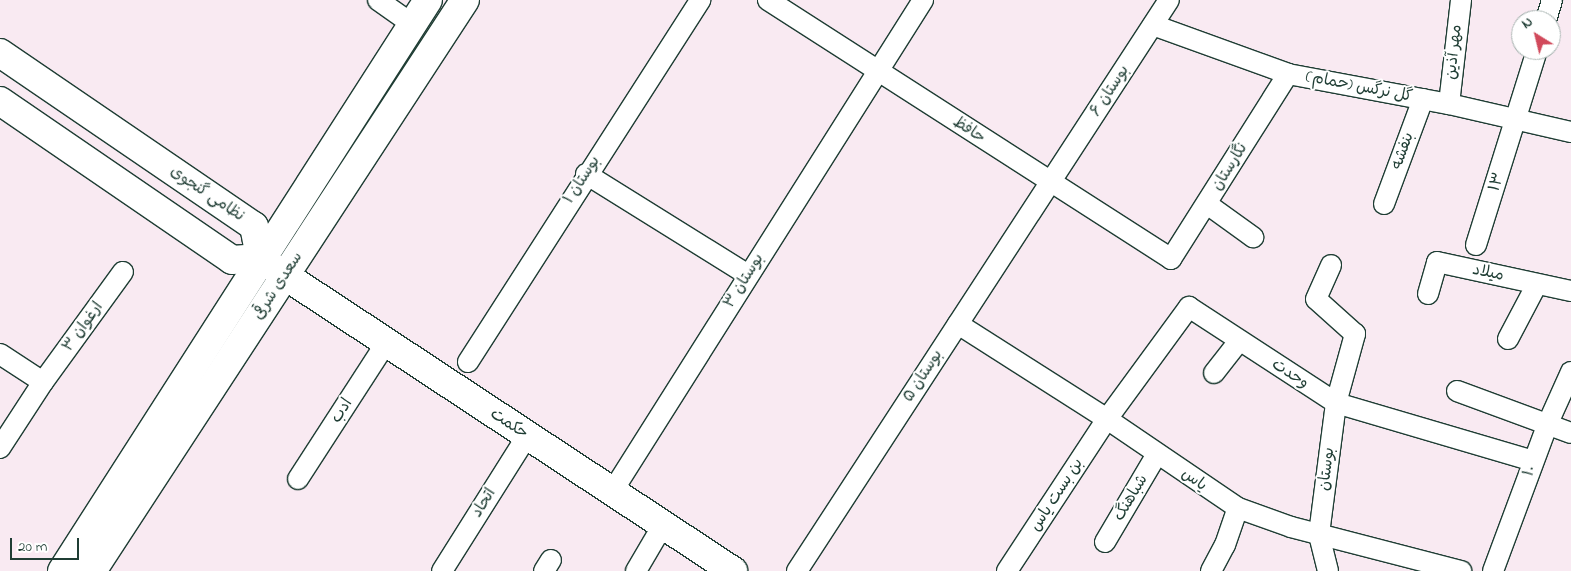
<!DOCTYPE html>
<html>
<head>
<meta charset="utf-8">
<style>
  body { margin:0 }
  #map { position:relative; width:1571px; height:571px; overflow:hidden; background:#f9eaf2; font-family:"Indie Flower","Playpen Sans Arabic",sans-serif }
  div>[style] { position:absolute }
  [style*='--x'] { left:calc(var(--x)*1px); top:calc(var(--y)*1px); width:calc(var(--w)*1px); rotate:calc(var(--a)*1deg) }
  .roads { filter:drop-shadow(1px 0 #1f3d34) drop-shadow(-1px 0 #1f3d34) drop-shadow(0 1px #1f3d34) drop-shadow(0 -1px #1f3d34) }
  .street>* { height:20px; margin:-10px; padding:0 10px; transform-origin:10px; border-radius:10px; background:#fff }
  .secondary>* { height:28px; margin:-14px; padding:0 14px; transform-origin:14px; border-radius:14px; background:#fff }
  span { translate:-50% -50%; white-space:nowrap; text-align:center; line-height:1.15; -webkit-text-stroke:4px #fff; paint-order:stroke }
  .street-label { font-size:16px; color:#1f3d34 }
  .north { position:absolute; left:1511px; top:10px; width:50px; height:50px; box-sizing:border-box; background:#fff; border:1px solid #a5b1ae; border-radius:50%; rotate:324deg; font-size:14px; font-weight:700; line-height:20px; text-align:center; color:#1f3d34 }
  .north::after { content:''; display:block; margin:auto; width:18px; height:22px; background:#d1495b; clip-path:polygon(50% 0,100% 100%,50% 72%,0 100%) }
  .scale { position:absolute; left:10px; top:538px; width:69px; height:22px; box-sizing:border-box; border:2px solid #1f3d34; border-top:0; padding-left:6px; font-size:15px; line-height:18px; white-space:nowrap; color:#1f3d34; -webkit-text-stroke:4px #fff; paint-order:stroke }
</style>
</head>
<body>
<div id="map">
  <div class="roads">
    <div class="street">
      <i style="--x:378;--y:0;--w:42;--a:35.2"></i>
      <i style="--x:768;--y:0;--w:479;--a:32.7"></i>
      <i style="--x:1171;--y:259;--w:219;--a:-57.7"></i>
      <i style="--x:1546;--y:20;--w:21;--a:-73"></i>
      <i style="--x:1153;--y:25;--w:144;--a:19.9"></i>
      <i style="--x:1288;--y:74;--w:164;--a:10.6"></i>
      <i style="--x:1449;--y:104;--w:125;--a:12.9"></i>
      <i style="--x:1449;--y:104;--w:105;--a:-83.4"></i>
      <i style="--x:586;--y:174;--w:191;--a:31.9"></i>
      <i style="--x:1207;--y:204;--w:57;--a:35.7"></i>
      <i style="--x:1384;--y:204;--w:112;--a:-69.6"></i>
      <i style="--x:1476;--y:245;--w:204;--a:-72.6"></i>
      <i style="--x:1428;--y:294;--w:33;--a:-74"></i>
      <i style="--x:1437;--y:262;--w:137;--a:12.2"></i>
      <i style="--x:958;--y:324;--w:177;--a:32.5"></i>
      <i style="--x:1107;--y:419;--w:158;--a:34.2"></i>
      <i style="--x:1238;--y:508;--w:56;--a:19.7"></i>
      <i style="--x:1291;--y:527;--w:176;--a:14.5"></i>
      <i style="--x:1508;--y:339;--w:62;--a:-62.2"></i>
      <i style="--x:0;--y:354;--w:51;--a:33.1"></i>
      <i style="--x:468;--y:362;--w:430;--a:-57.3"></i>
      <i style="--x:1214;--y:373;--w:41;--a:-52"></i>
      <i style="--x:1457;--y:391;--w:121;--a:20.2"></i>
      <i style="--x:0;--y:448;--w:79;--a:-56.9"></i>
      <i style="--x:43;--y:382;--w:136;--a:-54"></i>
      <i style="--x:298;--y:479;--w:162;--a:-57.1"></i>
      <i style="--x:612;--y:492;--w:582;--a:-57.7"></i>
      <i style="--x:1105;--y:542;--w:102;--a:-59.4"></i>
      <i style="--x:442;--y:571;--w:160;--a:-57.8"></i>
      <i style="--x:544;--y:571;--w:13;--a:-58"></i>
      <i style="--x:636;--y:571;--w:53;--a:-59.6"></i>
      <i style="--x:797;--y:571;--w:681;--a:-56.92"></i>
      <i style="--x:1007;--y:571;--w:182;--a:-56.7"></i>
      <i style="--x:1107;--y:419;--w:139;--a:-53.8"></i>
      <i style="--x:1189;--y:307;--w:176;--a:33.1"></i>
      <i style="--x:1336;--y:403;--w:205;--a:16.4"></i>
      <i style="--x:1211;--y:571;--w:30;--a:-62"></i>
      <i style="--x:1225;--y:545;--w:39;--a:-71"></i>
      <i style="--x:1328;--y:571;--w:38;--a:-104"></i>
      <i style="--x:1319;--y:534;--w:132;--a:-82.6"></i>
      <i style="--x:1336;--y:403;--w:72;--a:-74.6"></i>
      <i style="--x:1355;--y:334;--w:52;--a:-138.1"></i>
      <i style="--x:1316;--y:299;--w:37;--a:-66"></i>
      <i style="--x:1493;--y:571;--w:158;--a:-69.6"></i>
      <i style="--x:1548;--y:423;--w:56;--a:-65.7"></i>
    </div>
    <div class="secondary">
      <i style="--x:0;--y:53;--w:307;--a:34.3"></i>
      <i style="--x:254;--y:226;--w:33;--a:79"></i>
      <i style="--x:0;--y:101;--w:281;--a:34.4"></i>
      <i style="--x:232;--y:260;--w:28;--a:-4"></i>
      <i style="--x:269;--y:265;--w:556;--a:33.4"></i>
      <i style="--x:62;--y:571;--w:678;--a:-57.34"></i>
      <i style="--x:92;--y:571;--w:682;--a:-56.85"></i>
    </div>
  </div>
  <div class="street-label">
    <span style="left:1454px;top:52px;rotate:-84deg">مهر آذین</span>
    <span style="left:1359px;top:87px;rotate:11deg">گل نرگس (حمام)</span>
    <span style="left:1110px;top:91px;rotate:-57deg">بوستان ۶</span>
    <span style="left:969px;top:130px;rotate:33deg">حافظ</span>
    <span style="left:1403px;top:151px;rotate:-70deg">بنفشه</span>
    <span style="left:1230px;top:167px;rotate:-58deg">نگارستان</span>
    <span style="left:582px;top:180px;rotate:-57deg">بوستان ۱</span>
    <span style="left:1497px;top:182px;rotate:-72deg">۱۳</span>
    <span style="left:207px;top:194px;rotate:34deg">نظامی گنجوی</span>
    <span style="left:1488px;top:273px;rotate:12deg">میلاد</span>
    <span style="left:744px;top:281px;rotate:-58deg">بوستان ۳</span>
    <span style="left:278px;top:286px;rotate:-57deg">سعدی شرقی</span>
    <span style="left:83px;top:327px;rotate:-54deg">ارغوان ۳</span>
    <span style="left:1290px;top:374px;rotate:33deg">وحدت</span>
    <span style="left:923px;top:376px;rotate:-57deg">بوستان ۵</span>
    <span style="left:342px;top:411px;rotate:-57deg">ادب</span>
    <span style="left:509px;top:424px;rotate:33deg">حکمت</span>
    <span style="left:1327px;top:469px;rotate:-83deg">بوستان</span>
    <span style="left:1530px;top:471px;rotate:-70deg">۱۰</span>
    <span style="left:1194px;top:480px;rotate:35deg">یاس</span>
    <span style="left:1057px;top:495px;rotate:-57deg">بن بست یاس</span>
    <span style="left:1131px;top:498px;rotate:-59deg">شباهنگ</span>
    <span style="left:484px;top:503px;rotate:-58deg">اتحاد</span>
  </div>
  <div class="north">N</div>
  <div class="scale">20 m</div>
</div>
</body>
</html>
